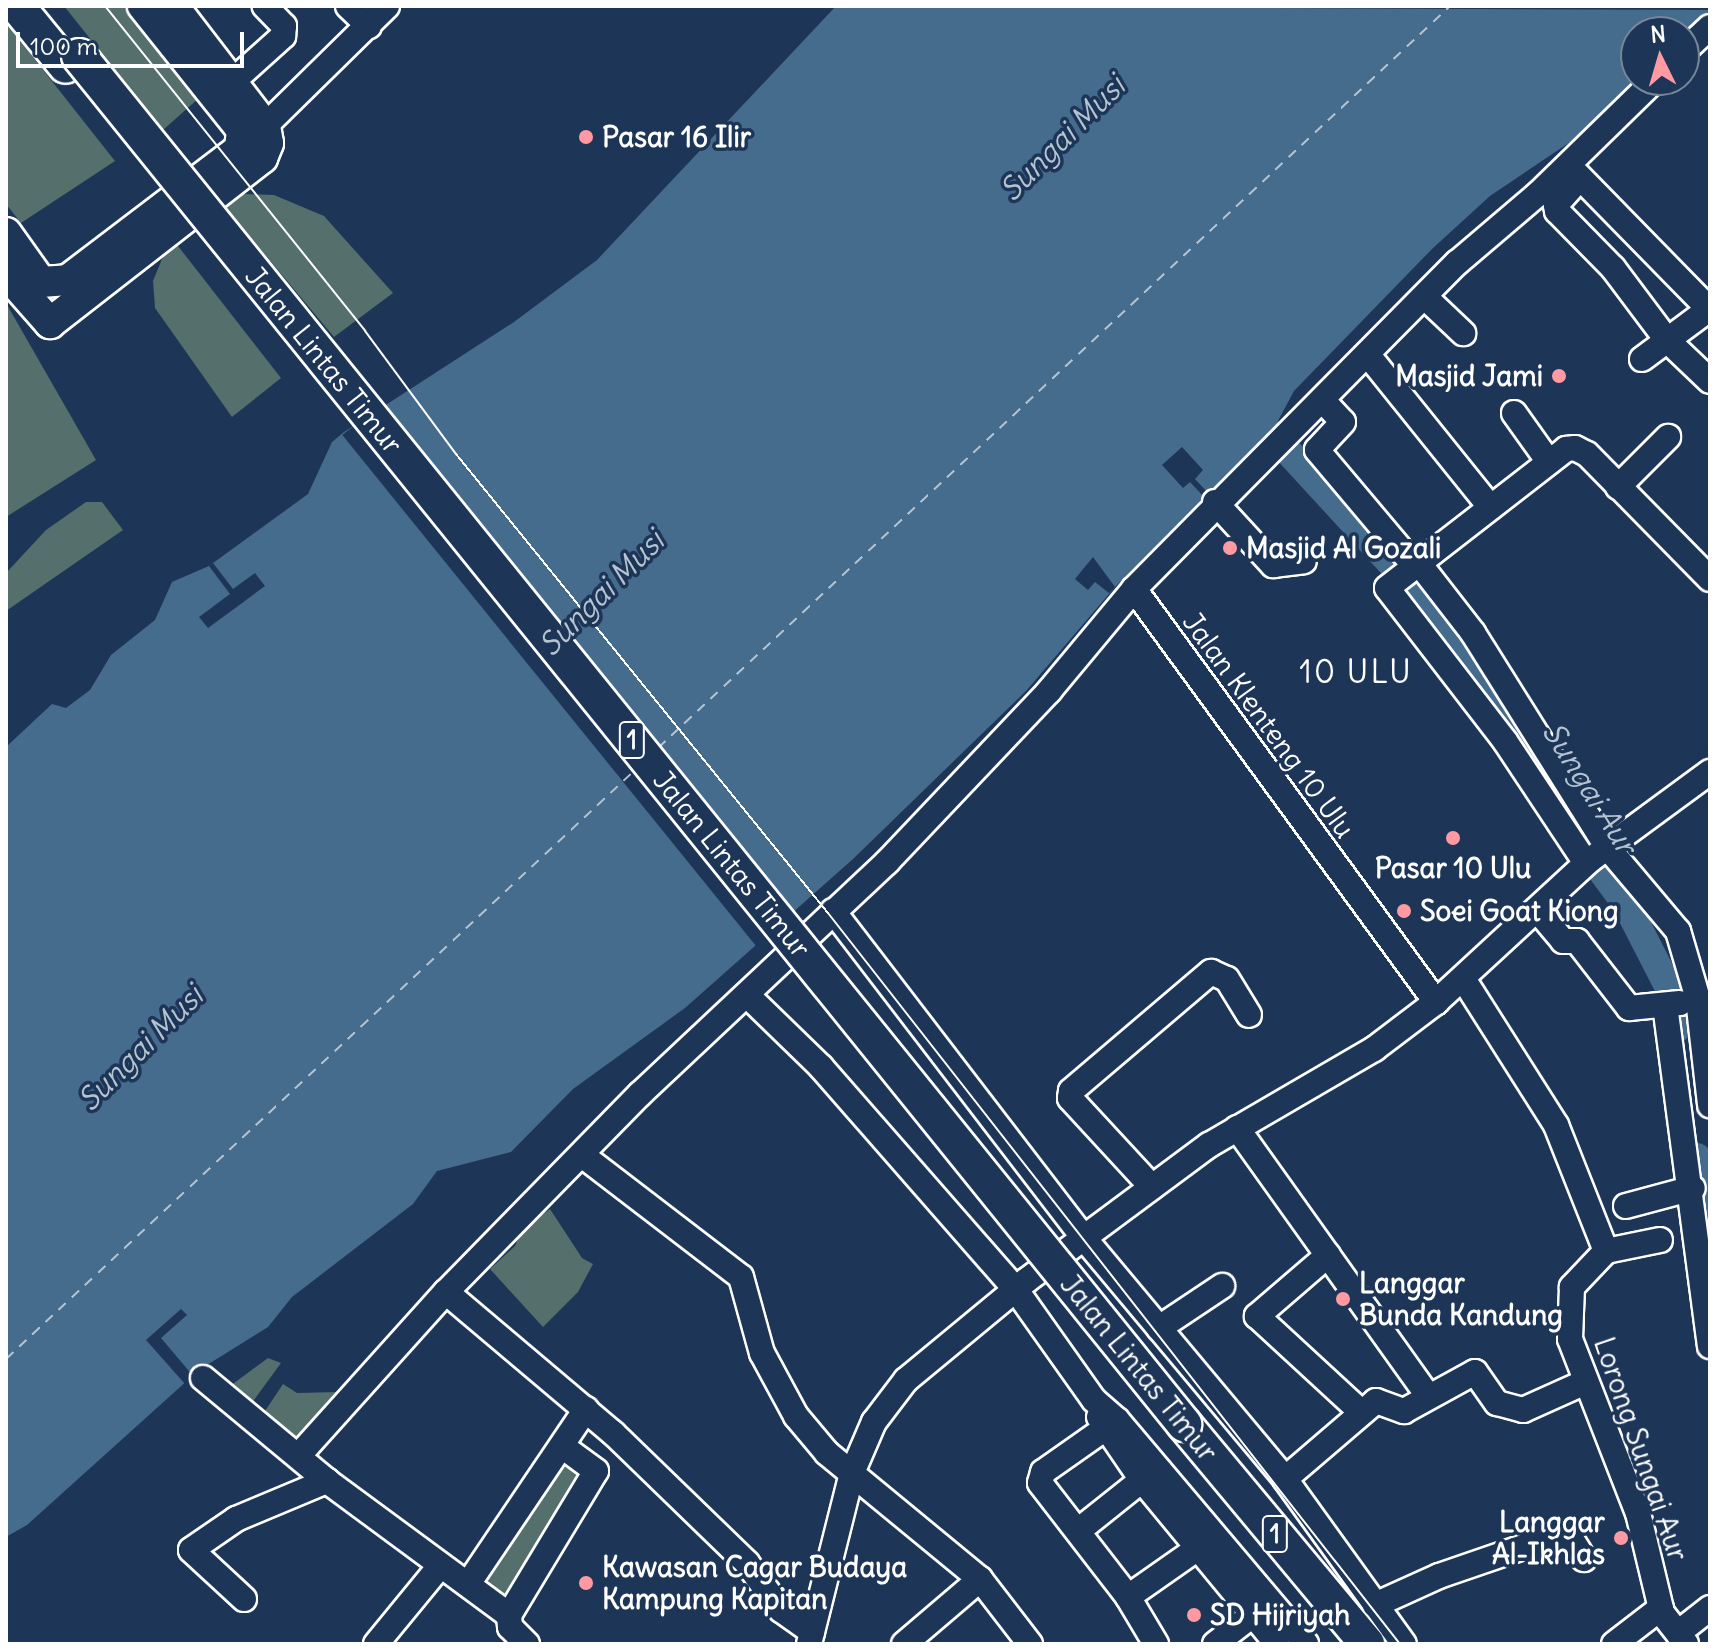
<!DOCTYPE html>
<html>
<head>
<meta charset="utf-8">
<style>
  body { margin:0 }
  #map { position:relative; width:1716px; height:1650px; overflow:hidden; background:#1d3557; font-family:Delius,sans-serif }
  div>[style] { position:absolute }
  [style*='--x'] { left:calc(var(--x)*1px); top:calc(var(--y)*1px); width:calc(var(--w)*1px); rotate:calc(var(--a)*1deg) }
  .green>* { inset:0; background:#546f6c }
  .water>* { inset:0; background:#456b8d }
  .pier>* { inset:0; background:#1d3557; transform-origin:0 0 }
  .river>* { height:28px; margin:-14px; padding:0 14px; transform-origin:14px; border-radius:14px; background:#456b8d }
  .ferry>* { height:2px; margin-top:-1px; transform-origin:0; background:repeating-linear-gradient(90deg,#b5c4d1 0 10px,transparent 0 18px) }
  .roads { filter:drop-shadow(2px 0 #fff) drop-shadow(-2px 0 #fff) drop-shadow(0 2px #fff) drop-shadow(0 -2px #fff) }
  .minor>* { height:24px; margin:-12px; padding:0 12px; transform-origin:12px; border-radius:12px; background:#1d3557 }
  .major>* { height:30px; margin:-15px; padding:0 15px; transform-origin:15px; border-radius:15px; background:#1d3557 }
  .highway>* { height:34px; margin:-17px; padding:0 17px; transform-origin:17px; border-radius:17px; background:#1d3557 }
  .tram>* { height:2px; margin:-1px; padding:0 1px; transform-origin:1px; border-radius:1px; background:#fff }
  .bridges { filter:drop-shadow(2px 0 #fff) drop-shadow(-2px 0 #fff) drop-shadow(0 2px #fff) drop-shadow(0 -2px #fff) }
  .highway-bridge>* { height:34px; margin:-17px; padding:0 17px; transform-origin:17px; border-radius:17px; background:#1d3557 }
  .dots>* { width:22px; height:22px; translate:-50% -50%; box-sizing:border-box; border:4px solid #1d3557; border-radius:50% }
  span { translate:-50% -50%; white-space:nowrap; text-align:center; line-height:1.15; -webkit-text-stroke:7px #1d3557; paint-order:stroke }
  .shield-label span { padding:2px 6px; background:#1d3557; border:2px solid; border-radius:6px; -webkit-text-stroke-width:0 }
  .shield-label { font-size:26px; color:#fff; font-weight:700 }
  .poi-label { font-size:28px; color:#fff; font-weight:700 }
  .left { translate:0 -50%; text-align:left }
  .right { translate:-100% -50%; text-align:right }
  .street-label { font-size:28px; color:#fff }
  .water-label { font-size:30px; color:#b5c4d1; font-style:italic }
  .quarter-label { font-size:32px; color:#fff; letter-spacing:2px }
  .frame { position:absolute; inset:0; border:8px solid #fff; pointer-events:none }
  .north { position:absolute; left:1620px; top:16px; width:80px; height:80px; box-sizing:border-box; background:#1d3557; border:2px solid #77869a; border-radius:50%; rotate:355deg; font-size:22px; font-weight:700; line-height:32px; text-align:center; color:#fff }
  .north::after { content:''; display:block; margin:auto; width:28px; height:36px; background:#ff9aa2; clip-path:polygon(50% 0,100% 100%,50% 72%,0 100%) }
  .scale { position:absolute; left:16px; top:32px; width:228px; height:36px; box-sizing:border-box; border:4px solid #fff; border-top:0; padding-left:10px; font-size:24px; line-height:28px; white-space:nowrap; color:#fff; -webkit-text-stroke:6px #1d3557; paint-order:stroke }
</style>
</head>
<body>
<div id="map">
  <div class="green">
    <i style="clip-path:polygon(64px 6px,127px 6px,199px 98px,163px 130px)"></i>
    <i style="clip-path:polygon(6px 23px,115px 161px,21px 223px,6px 204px)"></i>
    <i style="clip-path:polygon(245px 194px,274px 195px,324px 216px,393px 293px,334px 337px,221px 202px)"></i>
    <i style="clip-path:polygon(171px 237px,281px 378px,232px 417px,155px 308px,153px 281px)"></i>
    <i style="clip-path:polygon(6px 303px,96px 460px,6px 517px)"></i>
    <i style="clip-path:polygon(86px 502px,102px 502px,123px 530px,6px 611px,6px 573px,46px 530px)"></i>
    <i style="clip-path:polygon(550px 1209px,582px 1258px,593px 1264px,578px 1292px,543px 1327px,490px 1269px,515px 1246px,523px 1228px)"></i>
    <i style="clip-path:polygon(268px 1358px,281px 1363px,251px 1404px,226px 1389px)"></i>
    <i style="clip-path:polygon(283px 1384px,297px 1393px,338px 1392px,336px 1400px,292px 1441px,263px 1414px)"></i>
    <i style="clip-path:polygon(564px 1456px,590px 1473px,510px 1603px,479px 1584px)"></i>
  </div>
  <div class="water">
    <i style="clip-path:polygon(836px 6px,1710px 10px,1684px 35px,1636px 32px,1638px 80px,1588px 130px,1490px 196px,1432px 249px,1294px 391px,1265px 445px,1204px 497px,1115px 587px,1026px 691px,853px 859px,685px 1008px,573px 1089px,511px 1152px,437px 1171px,413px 1204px,292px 1297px,268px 1327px,199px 1370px,27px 1525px,6px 1537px,6px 747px,52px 704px,66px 708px,90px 690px,111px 655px,155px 620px,172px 582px,209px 566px,308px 494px,332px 442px,344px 432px,514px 322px,597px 260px)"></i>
  </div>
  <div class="pier">
    <i style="left:382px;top:403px;width:658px;height:51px;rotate:51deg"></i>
    <i style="clip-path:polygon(1182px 447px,1203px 470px,1195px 479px,1208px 493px,1204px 497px,1190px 482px,1183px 488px,1162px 465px)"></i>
    <i style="clip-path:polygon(1093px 557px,1115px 587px,1109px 593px,1095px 582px,1088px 590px,1075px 579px)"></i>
    <i style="clip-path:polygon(213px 563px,233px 589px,255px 573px,265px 586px,208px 628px,199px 617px,230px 594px,209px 566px)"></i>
    <i style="clip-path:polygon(181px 1309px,187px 1315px,161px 1338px,194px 1377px,185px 1384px,146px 1340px)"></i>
  </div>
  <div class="river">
    <i style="--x:1272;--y:434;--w:234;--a:47.4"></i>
    <i style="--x:1430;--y:606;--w:88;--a:52.4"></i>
    <i style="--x:1484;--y:676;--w:113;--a:61.4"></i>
    <i style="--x:1577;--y:838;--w:82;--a:53.4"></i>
    <i style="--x:1626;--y:904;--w:101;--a:62.9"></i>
    <i style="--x:1672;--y:994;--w:35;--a:82"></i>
    <i style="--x:1697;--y:1157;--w:91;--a:81.8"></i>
  </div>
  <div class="ferry">
    <i style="--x:658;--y:748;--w:1085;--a:-43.13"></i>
    <i style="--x:6;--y:1359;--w:863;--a:-43.12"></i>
  </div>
  <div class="roads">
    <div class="minor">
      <i style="--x:348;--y:6;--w:29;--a:44"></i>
      <i style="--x:1684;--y:51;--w:35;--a:-43"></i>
      <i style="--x:232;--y:82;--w:69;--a:-42"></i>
      <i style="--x:283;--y:36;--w:10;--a:-84"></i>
      <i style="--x:284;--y:26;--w:28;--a:-134"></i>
      <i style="--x:265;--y:126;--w:171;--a:-44.5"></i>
      <i style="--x:1569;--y:166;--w:202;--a:45.6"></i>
      <i style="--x:1580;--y:178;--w:36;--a:132"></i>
      <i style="--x:1556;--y:205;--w:6;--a:81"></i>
      <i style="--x:1557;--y:211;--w:80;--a:45.5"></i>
      <i style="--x:1613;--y:268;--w:90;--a:53.1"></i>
      <i style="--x:1667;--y:340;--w:59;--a:43.6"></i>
      <i style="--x:1427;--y:299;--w:50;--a:43.4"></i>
      <i style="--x:1642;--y:359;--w:84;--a:-36.7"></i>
      <i style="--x:1372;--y:360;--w:189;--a:51.2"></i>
      <i style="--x:1327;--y:405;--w:23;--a:47"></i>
      <i style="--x:1343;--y:422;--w:38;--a:133"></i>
      <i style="--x:1317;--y:450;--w:150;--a:49.9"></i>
      <i style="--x:1514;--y:413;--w:60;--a:54.5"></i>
      <i style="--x:1618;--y:487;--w:71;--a:-45"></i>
      <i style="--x:1215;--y:502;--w:86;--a:47.4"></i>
      <i style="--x:1273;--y:565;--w:31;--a:-7"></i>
      <i style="--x:1418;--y:562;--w:90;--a:52.2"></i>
      <i style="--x:1473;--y:633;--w:254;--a:57.9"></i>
      <i style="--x:1608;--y:848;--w:109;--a:49.9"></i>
      <i style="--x:1678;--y:931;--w:71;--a:73.6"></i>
      <i style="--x:1698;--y:999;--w:107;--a:83.5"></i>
      <i style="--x:1134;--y:589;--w:460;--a:-45.3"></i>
      <i style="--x:1458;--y:262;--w:105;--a:-40.4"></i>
      <i style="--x:1538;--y:194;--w:163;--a:-44.3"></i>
      <i style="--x:1586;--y:863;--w:146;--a:-123.6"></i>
      <i style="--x:1505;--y:741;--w:193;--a:-127.6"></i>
      <i style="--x:1387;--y:588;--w:227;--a:-37.8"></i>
      <i style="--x:1566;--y:449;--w:9;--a:-6"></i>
      <i style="--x:1575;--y:448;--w:13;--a:27"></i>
      <i style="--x:1587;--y:454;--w:175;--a:45.5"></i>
      <i style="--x:833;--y:911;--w:411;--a:52.5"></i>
      <i style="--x:1083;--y:1237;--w:315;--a:50.1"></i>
      <i style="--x:1285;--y:1479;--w:203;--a:54.2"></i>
      <i style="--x:1538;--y:911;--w:39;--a:50"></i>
      <i style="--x:1563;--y:941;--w:14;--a:0"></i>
      <i style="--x:1577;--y:941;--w:85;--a:52.2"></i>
      <i style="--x:1629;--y:1008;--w:51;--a:-5.6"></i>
      <i style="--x:1464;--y:980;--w:172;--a:57.6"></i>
      <i style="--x:1556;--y:1125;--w:136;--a:68.4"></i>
      <i style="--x:1606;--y:1251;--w:50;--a:133.4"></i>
      <i style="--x:1572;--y:1287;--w:52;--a:92.2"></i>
      <i style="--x:1570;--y:1339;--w:187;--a:68.7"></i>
      <i style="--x:1638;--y:1513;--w:103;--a:76.5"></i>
      <i style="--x:1662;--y:1613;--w:39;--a:52"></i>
      <i style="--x:747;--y:995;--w:103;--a:44.2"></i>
      <i style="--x:821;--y:1067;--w:296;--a:48.8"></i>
      <i style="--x:1016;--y:1290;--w:135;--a:54.7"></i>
      <i style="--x:1094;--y:1400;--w:30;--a:41"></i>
      <i style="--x:1117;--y:1420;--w:293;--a:49.8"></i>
      <i style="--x:1665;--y:1005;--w:344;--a:82.5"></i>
      <i style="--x:1237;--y:1128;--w:329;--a:54.5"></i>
      <i style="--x:582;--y:1155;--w:200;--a:37.5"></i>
      <i style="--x:741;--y:1277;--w:79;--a:74.6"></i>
      <i style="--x:762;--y:1353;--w:72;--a:61.6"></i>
      <i style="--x:796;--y:1416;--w:48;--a:50"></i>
      <i style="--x:827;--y:1453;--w:198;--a:39.5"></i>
      <i style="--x:980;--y:1579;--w:82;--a:52.4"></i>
      <i style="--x:1152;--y:1187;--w:121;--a:-132.7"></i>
      <i style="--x:1070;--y:1098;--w:7;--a:-82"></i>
      <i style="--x:1071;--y:1091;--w:184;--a:-40.4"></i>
      <i style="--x:1211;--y:972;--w:17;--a:24"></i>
      <i style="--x:1227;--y:979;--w:42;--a:58.6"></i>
      <i style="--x:1626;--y:1206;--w:69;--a:-15"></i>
      <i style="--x:1606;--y:1251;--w:55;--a:-11.5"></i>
      <i style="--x:1328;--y:1255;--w:94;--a:139.3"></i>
      <i style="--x:1257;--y:1316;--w:142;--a:42.7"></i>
      <i style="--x:446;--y:1292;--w:219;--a:40.2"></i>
      <i style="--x:613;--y:1433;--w:187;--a:44.1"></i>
      <i style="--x:747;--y:1563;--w:58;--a:54.1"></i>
      <i style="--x:781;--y:1610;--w:38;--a:35"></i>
      <i style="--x:1159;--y:1328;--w:76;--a:-33.7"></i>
      <i style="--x:203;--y:1378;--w:161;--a:39.7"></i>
      <i style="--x:327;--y:1481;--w:226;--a:36.4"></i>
      <i style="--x:1099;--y:1417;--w:76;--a:55.7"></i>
      <i style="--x:1142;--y:1480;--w:212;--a:50.5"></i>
      <i style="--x:1117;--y:1420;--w:90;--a:144.9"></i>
      <i style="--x:1043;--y:1472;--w:11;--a:105"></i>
      <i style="--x:1040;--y:1483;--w:144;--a:52.3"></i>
      <i style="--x:1128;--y:1597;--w:85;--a:-35"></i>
      <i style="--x:299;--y:1455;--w:219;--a:-48"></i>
      <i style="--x:446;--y:1292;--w:277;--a:-45.6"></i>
      <i style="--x:640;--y:1094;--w:339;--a:-43.2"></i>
      <i style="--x:887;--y:862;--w:236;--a:-46.5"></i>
      <i style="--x:1049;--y:691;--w:133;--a:-50.2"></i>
      <i style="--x:1134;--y:589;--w:512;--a:53.82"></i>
      <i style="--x:1285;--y:1479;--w:120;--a:-40.6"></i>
      <i style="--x:1376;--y:1401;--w:30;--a:20"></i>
      <i style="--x:1404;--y:1411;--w:81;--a:-28.8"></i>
      <i style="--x:1475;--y:1372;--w:38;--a:55"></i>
      <i style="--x:1497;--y:1403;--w:27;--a:15"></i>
      <i style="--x:1523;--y:1410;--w:66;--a:-24.2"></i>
      <i style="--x:1078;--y:1531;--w:82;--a:-38.6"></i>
      <i style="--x:468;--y:1584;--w:211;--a:-56"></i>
      <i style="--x:1128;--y:1597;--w:55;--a:59.2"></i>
      <i style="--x:244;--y:1599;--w:72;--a:-137.2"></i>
      <i style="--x:191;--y:1550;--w:55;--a:-34.6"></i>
      <i style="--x:236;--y:1519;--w:99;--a:-22.7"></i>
      <i style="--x:1375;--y:1605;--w:70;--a:-24.4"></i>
      <i style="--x:1439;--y:1576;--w:135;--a:-19"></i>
      <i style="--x:1567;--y:1532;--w:32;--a:58"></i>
      <i style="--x:1678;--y:1633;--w:41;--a:-38"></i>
      <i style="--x:376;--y:1644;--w:101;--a:-50.6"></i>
      <i style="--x:527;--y:1644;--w:24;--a:-135"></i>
      <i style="--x:510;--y:1627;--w:12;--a:-95"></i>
      <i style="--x:509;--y:1615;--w:168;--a:-58.9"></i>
      <i style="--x:596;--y:1471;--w:42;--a:-143.7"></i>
      <i style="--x:809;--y:1644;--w:176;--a:-75.9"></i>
      <i style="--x:852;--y:1473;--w:56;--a:-66.7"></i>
      <i style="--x:874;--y:1422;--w:53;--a:-52.7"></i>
      <i style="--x:906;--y:1380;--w:157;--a:-39.6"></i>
      <i style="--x:1027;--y:1280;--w:227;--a:-36.6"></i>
      <i style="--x:1209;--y:1145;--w:191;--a:-30.2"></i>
      <i style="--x:1374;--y:1049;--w:78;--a:-37.2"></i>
      <i style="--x:1436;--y:1002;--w:209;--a:-42.7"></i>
      <i style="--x:1590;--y:860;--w:149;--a:-36.3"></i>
      <i style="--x:904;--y:1644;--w:100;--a:-40.5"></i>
      <i style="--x:1215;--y:1644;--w:49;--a:-37.6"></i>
      <i style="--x:1614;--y:1644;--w:59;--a:-37.5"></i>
    </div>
    <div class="major">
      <i style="--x:6;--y:233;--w:60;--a:54.5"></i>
      <i style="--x:41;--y:282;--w:27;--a:-4"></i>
      <i style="--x:68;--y:280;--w:216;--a:-37.3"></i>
      <i style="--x:240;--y:149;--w:19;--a:-84"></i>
      <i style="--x:242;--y:130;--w:159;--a:-128.6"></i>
      <i style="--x:6;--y:273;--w:67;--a:48.7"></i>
      <i style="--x:50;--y:323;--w:269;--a:-37.9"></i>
      <i style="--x:262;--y:158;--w:16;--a:-68"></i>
      <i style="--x:268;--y:143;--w:17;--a:-100"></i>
      <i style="--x:265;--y:126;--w:151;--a:-127.5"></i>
    </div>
    <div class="highway">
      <i style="--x:17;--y:6;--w:77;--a:50.8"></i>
      <i style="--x:1184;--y:1424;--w:286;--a:50.2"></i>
    </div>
  </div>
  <div class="tram">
    <i style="--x:105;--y:6;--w:416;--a:51.3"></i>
    <i style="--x:365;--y:331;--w:153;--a:53.5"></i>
    <i style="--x:456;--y:454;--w:591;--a:50.98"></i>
    <i style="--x:828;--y:913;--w:928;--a:51.96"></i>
  </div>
  <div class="bridges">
    <div class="highway-bridge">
      <i style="--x:79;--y:56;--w:1759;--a:51.07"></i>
    </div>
  </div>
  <div class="dots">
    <i style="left:586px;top:137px;background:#ff9aa2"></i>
    <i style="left:1559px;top:376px;background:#ff9aa2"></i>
    <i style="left:1230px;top:548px;background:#ff9aa2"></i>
    <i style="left:1453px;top:838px;background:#ff9aa2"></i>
    <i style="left:1404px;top:911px;background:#ff9aa2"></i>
    <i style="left:1343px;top:1299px;background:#ff9aa2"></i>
    <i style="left:1621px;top:1538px;background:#ff9aa2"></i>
    <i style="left:586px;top:1583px;background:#ff9aa2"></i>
    <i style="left:1194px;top:1615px;background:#ff9aa2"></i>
  </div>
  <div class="shield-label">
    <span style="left:632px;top:740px">1</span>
    <span style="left:1275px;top:1534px">1</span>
  </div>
  <div class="poi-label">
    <span class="left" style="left:602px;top:137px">Pasar 16 Ilir</span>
    <span class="right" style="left:1543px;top:376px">Masjid Jami</span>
    <span class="left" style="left:1246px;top:548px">Masjid Al Gozali</span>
    <span style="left:1453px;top:868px">Pasar 10 Ulu</span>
    <span class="left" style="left:1420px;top:911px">Soei Goat Kiong</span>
    <span class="left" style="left:1359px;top:1299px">Langgar<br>Bunda Kandung</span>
    <span class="right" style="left:1605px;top:1538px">Langgar<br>Al-Ikhlas</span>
    <span class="left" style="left:602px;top:1583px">Kawasan Cagar Budaya<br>Kampung Kapitan</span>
    <span class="left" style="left:1210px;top:1615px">SD Hijriyah</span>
  </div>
  <div class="street-label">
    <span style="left:324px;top:360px;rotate:51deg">Jalan Lintas Timur</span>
    <span style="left:1269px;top:725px;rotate:54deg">Jalan Klenteng 10 Ulu</span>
    <span style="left:732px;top:864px;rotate:51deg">Jalan Lintas Timur</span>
    <span style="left:1139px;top:1368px;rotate:51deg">Jalan Lintas Timur</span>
    <span style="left:1641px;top:1449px;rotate:71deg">Lorong Sungai Aur</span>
  </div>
  <div class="water-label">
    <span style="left:1062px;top:138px;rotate:-45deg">Sungai Musi</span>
    <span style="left:601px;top:593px;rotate:-45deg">Sungai Musi</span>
    <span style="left:1590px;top:788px;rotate:58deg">Sungai Aur</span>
    <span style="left:140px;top:1048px;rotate:-45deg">Sungai Musi</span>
  </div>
  <div class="quarter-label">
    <span style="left:1356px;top:672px">10 ULU</span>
  </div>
  <div class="frame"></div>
  <div class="north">N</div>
  <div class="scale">100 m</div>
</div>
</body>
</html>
